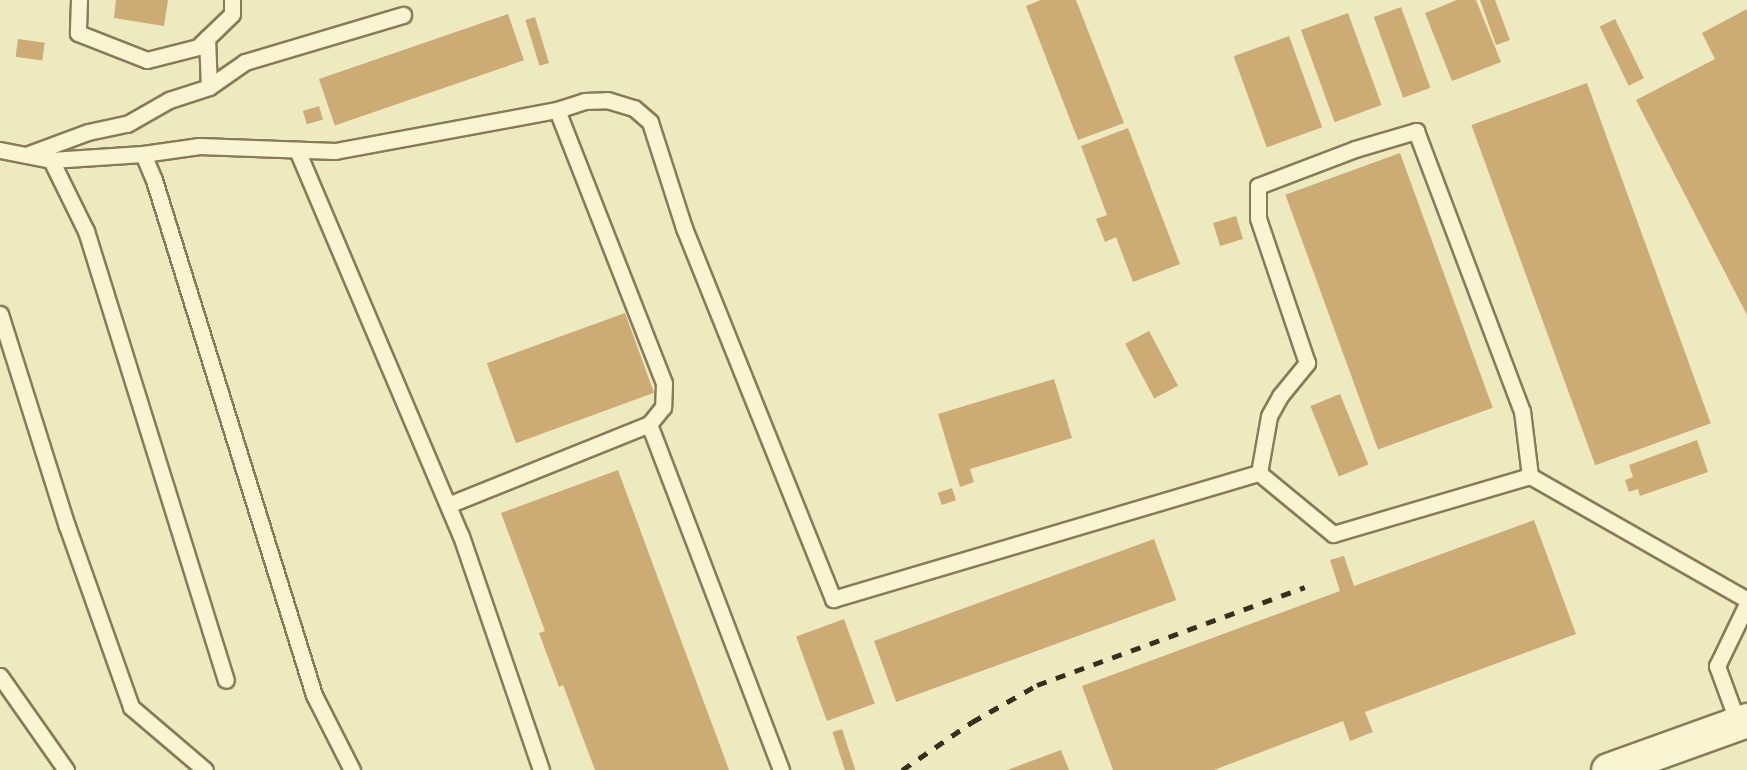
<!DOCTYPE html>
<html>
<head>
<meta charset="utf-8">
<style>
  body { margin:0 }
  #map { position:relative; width:1747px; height:770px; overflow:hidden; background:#eeeac0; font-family:"Crimson Pro",serif }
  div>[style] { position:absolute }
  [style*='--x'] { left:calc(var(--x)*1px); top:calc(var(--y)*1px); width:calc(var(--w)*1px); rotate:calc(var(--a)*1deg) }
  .building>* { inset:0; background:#cdab75; transform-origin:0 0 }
  .roads { filter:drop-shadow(2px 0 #887b57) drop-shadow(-2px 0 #887b57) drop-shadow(0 2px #887b57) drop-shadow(0 -2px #887b57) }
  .lane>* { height:15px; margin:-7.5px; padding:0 7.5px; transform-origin:7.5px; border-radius:7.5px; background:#f9f5d3 }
  .secondary>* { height:33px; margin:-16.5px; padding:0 16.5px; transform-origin:16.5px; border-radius:16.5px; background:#f9f5d3 }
  .rail>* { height:4.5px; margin-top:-2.25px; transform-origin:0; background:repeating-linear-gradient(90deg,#372e1c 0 10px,transparent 0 20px) }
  span { translate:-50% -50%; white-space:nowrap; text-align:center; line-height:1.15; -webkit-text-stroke:5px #f6f2cf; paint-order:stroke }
</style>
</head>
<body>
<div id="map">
  <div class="building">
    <i style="clip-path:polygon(116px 0,168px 0,164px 26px,114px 18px)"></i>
    <i style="clip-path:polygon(1041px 0,1076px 0,1124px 123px,1078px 140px,1026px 6px)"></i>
    <i style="clip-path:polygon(1457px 0,1476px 0,1501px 62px,1452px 81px,1425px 13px)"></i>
    <i style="clip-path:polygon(1480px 0,1495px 0,1510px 40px,1496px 45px)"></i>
    <i style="left:1401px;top:7px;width:86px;height:29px;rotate:70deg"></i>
    <i style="clip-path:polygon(1747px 9px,1747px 315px,1636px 100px,1715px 59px,1702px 33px)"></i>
    <i style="left:1348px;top:13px;width:98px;height:50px;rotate:70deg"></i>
    <i style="left:508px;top:14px;width:49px;height:200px;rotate:71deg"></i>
    <i style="left:535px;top:17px;width:48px;height:10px;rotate:73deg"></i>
    <i style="left:1615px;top:19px;width:66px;height:17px;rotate:64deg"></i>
    <i style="left:1289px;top:36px;width:97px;height:59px;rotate:70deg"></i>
    <i style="left:18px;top:39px;width:27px;height:18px;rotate:8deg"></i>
    <i style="left:1587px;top:83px;width:362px;height:123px;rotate:70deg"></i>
    <i style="left:319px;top:106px;width:14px;height:17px;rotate:73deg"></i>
    <i style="clip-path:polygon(1128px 128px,1180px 264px,1133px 282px,1116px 237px,1105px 242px,1096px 219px,1107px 215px,1081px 146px)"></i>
    <i style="left:1400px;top:153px;width:271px;height:122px;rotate:70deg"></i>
    <i style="left:1236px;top:216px;width:24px;height:24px;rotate:73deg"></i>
    <i style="left:625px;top:313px;width:85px;height:147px;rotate:70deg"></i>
    <i style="left:1149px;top:331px;width:62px;height:27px;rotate:62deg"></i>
    <i style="clip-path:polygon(1054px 379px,1072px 438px,970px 469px,974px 482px,960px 487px,938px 414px)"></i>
    <i style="left:1340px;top:394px;width:76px;height:32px;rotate:68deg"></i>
    <i style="clip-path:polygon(1697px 440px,1708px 472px,1640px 496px,1638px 489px,1629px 492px,1625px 480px,1633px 477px,1629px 465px)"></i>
    <i style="clip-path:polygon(618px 470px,729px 770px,595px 770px,563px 685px,559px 687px,539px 633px,545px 631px,501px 513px)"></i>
    <i style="left:952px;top:488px;width:13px;height:15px;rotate:72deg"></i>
    <i style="clip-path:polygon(1534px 520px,1576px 634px,1365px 712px,1373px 732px,1350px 741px,1343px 721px,1214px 770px,1113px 770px,1082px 686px,1340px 591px,1330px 560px,1344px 556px,1354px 586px)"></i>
    <i style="left:1154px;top:539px;width:65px;height:298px;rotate:70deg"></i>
    <i style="left:844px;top:619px;width:90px;height:51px;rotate:70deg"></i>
    <i style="left:842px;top:729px;width:43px;height:10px;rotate:72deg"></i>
    <i style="clip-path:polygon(1061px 750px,1069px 770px,1007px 770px)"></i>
  </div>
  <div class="roads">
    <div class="lane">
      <i style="--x:79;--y:0;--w:33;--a:92"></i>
      <i style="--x:78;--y:33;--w:74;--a:21.4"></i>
      <i style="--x:147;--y:60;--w:53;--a:-14.3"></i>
      <i style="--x:198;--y:47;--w:47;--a:-44.1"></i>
      <i style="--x:232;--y:14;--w:14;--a:-90"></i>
      <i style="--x:207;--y:38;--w:49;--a:87.7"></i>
      <i style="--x:557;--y:110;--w:293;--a:68.6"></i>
      <i style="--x:664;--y:383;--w:24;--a:92"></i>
      <i style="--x:663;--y:407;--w:22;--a:129"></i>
      <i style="--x:0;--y:150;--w:52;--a:11.1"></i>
      <i style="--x:51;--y:160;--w:92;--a:-3.7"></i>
      <i style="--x:143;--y:154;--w:57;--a:-8.1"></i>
      <i style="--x:199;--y:146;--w:136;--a:2.1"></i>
      <i style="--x:335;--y:151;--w:226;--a:-10.5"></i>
      <i style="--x:557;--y:110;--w:28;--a:-18"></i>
      <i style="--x:584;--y:101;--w:23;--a:-2"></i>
      <i style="--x:607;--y:100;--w:28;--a:17"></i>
      <i style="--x:634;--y:108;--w:21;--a:41"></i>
      <i style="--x:650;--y:122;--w:111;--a:72.2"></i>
      <i style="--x:684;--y:228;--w:400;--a:68.1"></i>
      <i style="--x:833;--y:599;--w:444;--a:-16.5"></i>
      <i style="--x:1259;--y:473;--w:96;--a:39.5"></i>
      <i style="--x:1333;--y:534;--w:205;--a:-16.4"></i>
      <i style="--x:1530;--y:476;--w:250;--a:29.7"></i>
      <i style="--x:297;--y:150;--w:419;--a:67"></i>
      <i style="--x:461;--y:536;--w:247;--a:71.1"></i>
      <i style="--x:143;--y:154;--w:28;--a:67"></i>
      <i style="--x:154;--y:180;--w:539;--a:72.74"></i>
      <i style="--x:314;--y:695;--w:84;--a:63.1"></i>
      <i style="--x:26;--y:155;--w:66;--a:-20.4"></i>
      <i style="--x:88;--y:132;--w:40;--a:-12"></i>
      <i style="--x:127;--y:124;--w:48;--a:-29.7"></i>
      <i style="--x:169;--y:100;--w:42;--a:-18"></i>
      <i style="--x:209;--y:87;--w:44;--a:-34.8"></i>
      <i style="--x:245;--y:62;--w:165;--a:-16.6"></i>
      <i style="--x:51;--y:160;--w:79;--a:63.8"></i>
      <i style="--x:86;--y:231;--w:470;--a:72.7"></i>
      <i style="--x:0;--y:314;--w:222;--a:72.5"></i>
      <i style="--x:67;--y:526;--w:192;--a:70.5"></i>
      <i style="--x:131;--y:707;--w:97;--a:40.4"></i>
      <i style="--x:1259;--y:473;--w:58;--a:-80"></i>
      <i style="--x:1269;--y:416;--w:23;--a:-61"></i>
      <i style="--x:1280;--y:396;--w:43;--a:-50.7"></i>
      <i style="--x:1307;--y:363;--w:153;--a:-108.7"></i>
      <i style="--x:1258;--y:218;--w:32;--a:-90"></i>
      <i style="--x:1258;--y:186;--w:104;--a:-20.9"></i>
      <i style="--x:1355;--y:149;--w:64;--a:-16.4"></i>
      <i style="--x:1416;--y:131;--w:299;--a:69.3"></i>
      <i style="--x:1522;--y:411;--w:65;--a:83"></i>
      <i style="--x:448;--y:505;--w:217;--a:-21.9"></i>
      <i style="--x:649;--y:424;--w:370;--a:69.1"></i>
      <i style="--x:0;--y:676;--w:115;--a:54.9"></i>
      <i style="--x:1738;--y:723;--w:61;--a:-110.2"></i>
      <i style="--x:1717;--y:666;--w:69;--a:-64.2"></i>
    </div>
    <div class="secondary">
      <i style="--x:1608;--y:770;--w:148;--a:-19.8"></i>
    </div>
  </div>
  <div class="rail">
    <i style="--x:902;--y:770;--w:85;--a:-34.4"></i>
    <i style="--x:972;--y:722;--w:75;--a:-29.6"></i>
    <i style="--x:1037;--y:685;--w:285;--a:-20.1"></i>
  </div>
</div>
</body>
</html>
